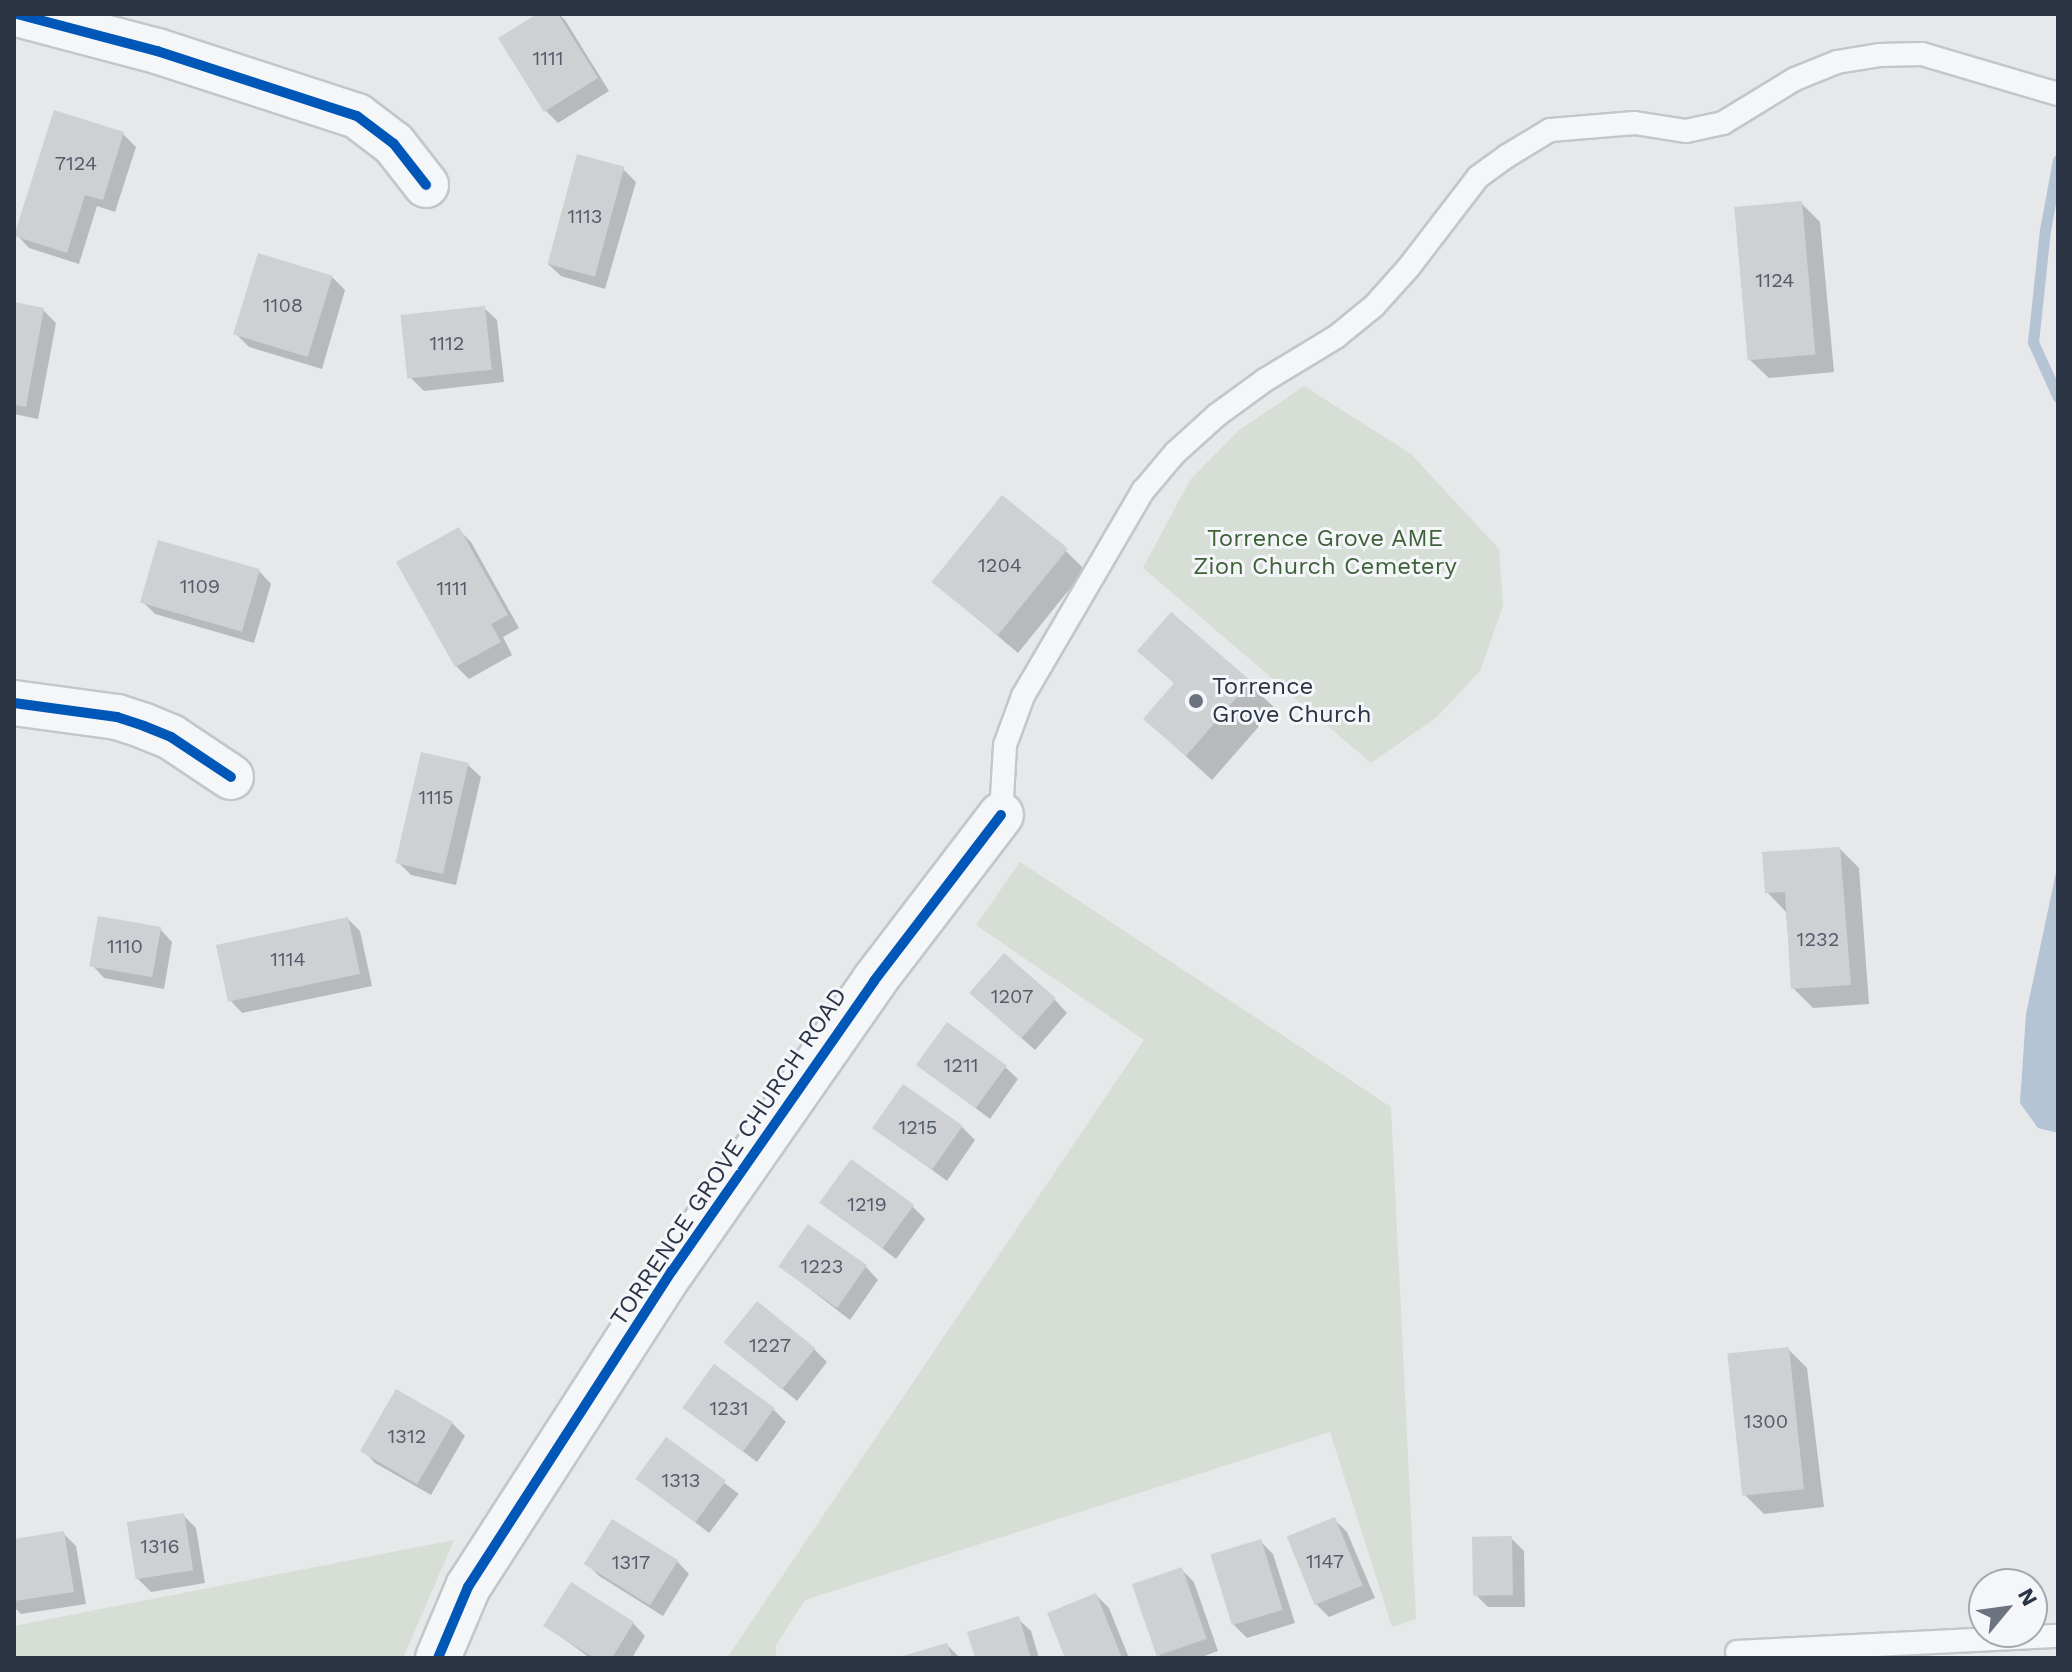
<!DOCTYPE html>
<html>
<head>
<meta charset="utf-8">
<style>
  body { margin:0 }
  #map { position:relative; width:2072px; height:1672px; overflow:hidden; background:#e6e8ea; font-family:"Work Sans",sans-serif }
  div>[style] { position:absolute }
  [style*='--x'] { left:calc(var(--x)*1px); top:calc(var(--y)*1px); width:calc(var(--w)*1px); rotate:calc(var(--a)*1deg) }
  .green>* { inset:0; background:#d6ded6 }
  .water>* { inset:0; background:#b4c4d5 }
  .shadow>* { inset:0; background:#0003; transform-origin:0 0 }
  .stream>* { height:11px; margin:-5.5px; padding:0 5.5px; transform-origin:5.5px; border-radius:5.5px; background:#b4c4d5 }
  .building>* { inset:0; background:#ced0d3; transform-origin:0 0 }
  .roads { filter:drop-shadow(2px 0 #c4c6c8) drop-shadow(-2px 0 #c4c6c8) drop-shadow(0 2px #c4c6c8) drop-shadow(0 -2px #c4c6c8) }
  .service>* { height:22px; margin:-11px; padding:0 11px; transform-origin:11px; border-radius:11px; background:#f5f6f7 }
  .minor>* { height:44px; margin:-22px; padding:0 22px; transform-origin:22px; border-radius:22px; background:#f5f6f7 }
  .cycleway>* { height:10px; margin:-5px; padding:0 5px; transform-origin:5px; border-radius:5px; background:#0057b8 }
  .dots>* { width:22px; height:22px; translate:-50% -50%; box-sizing:border-box; border:4px solid #f4f6f9; border-radius:50% }
  span { translate:-50% -50%; white-space:nowrap; text-align:center; line-height:1.15; -webkit-text-stroke:6px #f4f6f9; paint-order:stroke }
  .number-label { font-size:20px; color:#545c69 }
  .number-label span { -webkit-text-stroke-width:0 }
  .park-label { font-size:24px; color:#3f6138 }
  .poi-label { font-size:24px; color:#2b3445 }
  .left { translate:0 -50%; text-align:left }
  .street-label { font-size:24px; color:#2b3445 }
  .frame { position:absolute; inset:0; border:16px solid #2b3445; pointer-events:none }
  .north { position:absolute; left:1968px; top:1568px; width:80px; height:80px; box-sizing:border-box; background:#f4f6f9; border:2px solid #a4a8b1; border-radius:50%; rotate:61deg; font-size:22px; font-weight:700; line-height:32px; text-align:center; color:#2b3445 }
  .north::after { content:''; display:block; margin:auto; width:28px; height:36px; background:#6c737f; clip-path:polygon(50% 0,100% 100%,50% 72%,0 100%) }
</style>
</head>
<body>
<div id="map">
  <div class="green">
    <i style="clip-path:polygon(1304px 386px,1411px 454px,1499px 549px,1503px 606px,1480px 671px,1437px 717px,1371px 763px,1143px 568px,1190px 480px,1238px 431px)"></i>
    <i style="clip-path:polygon(1020px 862px,1391px 1107px,1416px 1619px,1392px 1627px,1330px 1432px,805px 1600px,775px 1647px,777px 1658px,727px 1658px,1144px 1040px,976px 925px)"></i>
    <i style="clip-path:polygon(454px 1540px,403px 1658px,14px 1658px,14px 1626px)"></i>
  </div>
  <div class="water">
    <i style="clip-path:polygon(2058px 863px,2058px 1133px,2038px 1128px,2020px 1103px,2026px 1014px)"></i>
  </div>
  <div class="shadow">
    <i style="clip-path:polygon(541px 14px,559px 14px,565px 20px,609px 91px,558px 123px,545px 110px)"></i>
    <i style="clip-path:polygon(123px 134px,136px 147px,115px 212px,97px 206px,79px 264px,29px 248px,17px 235px)"></i>
    <i style="clip-path:polygon(623px 169px,636px 182px,605px 289px,561px 276px,548px 264px)"></i>
    <i style="clip-path:polygon(1801px 203px,1820px 222px,1834px 372px,1769px 378px,1749px 359px)"></i>
    <i style="clip-path:polygon(332px 277px,345px 290px,322px 369px,249px 347px,236px 334px)"></i>
    <i style="clip-path:polygon(14px 304px,43px 310px,56px 323px,38px 419px,14px 414px)"></i>
    <i style="clip-path:polygon(484px 308px,497px 320px,504px 382px,424px 391px,411px 378px)"></i>
    <i style="clip-path:polygon(458px 529px,471px 542px,519px 628px,503px 637px,512px 655px,469px 679px,456px 666px,399px 562px)"></i>
    <i style="clip-path:polygon(1066px 551px,1085px 570px,1018px 653px,934px 582px)"></i>
    <i style="clip-path:polygon(259px 571px,271px 584px,254px 643px,155px 614px,142px 601px)"></i>
    <i style="clip-path:polygon(1172px 614px,1275px 708px,1212px 780px,1145px 719px,1175px 684px,1140px 651px)"></i>
    <i style="clip-path:polygon(468px 765px,481px 777px,456px 885px,411px 875px,399px 863px)"></i>
    <i style="clip-path:polygon(1840px 849px,1859px 868px,1869px 1004px,1813px 1008px,1793px 988px,1786px 912px,1767px 892px)"></i>
    <i style="clip-path:polygon(348px 919px,360px 931px,372px 986px,242px 1013px,230px 1000px)"></i>
    <i style="clip-path:polygon(160px 929px,172px 942px,164px 989px,104px 978px,92px 965px)"></i>
    <i style="clip-path:polygon(1055px 1000px,1067px 1013px,1035px 1050px,984px 1005px)"></i>
    <i style="clip-path:polygon(919px 1065px,1005px 1067px,1018px 1079px,990px 1119px)"></i>
    <i style="clip-path:polygon(962px 1127px,975px 1140px,947px 1181px,876px 1128px)"></i>
    <i style="clip-path:polygon(823px 1202px,912px 1206px,925px 1219px,896px 1259px)"></i>
    <i style="clip-path:polygon(780px 1266px,866px 1267px,878px 1280px,850px 1320px)"></i>
    <i style="clip-path:polygon(727px 1343px,814px 1349px,827px 1362px,797px 1401px)"></i>
    <i style="clip-path:polygon(1788px 1349px,1807px 1368px,1824px 1507px,1764px 1514px,1745px 1495px)"></i>
    <i style="clip-path:polygon(686px 1408px,773px 1409px,786px 1422px,757px 1462px)"></i>
    <i style="clip-path:polygon(452px 1423px,465px 1436px,431px 1495px,375px 1463px,363px 1450px)"></i>
    <i style="left:666px;top:1439px;width:91px;height:49px;rotate:37deg"></i>
    <i style="clip-path:polygon(183px 1515px,196px 1528px,205px 1583px,151px 1592px,138px 1579px)"></i>
    <i style="clip-path:polygon(1334px 1519px,1347px 1532px,1375px 1598px,1329px 1617px,1316px 1604px)"></i>
    <i style="clip-path:polygon(63px 1533px,76px 1546px,86px 1604px,21px 1614px,14px 1607px,14px 1541px)"></i>
    <i style="clip-path:polygon(1511px 1538px,1524px 1551px,1525px 1607px,1488px 1607px,1475px 1594px)"></i>
    <i style="clip-path:polygon(1260px 1541px,1273px 1554px,1295px 1623px,1247px 1638px,1234px 1625px)"></i>
    <i style="clip-path:polygon(677px 1561px,689px 1574px,663px 1616px,599px 1576px,587px 1564px)"></i>
    <i style="clip-path:polygon(1181px 1569px,1194px 1582px,1218px 1651px,1199px 1658px,1161px 1658px,1159px 1655px)"></i>
    <i style="clip-path:polygon(1096px 1595px,1109px 1608px,1129px 1658px,1067px 1658px)"></i>
    <i style="clip-path:polygon(1018px 1619px,1031px 1631px,1039px 1658px,977px 1658px)"></i>
    <i style="clip-path:polygon(633px 1623px,645px 1636px,632px 1658px,590px 1658px,546px 1626px)"></i>
    <i style="clip-path:polygon(947px 1645px,960px 1658px,904px 1658px)"></i>
  </div>
  <div class="stream">
    <i style="--x:2058;--y:160;--w:71;--a:100.5"></i>
    <i style="--x:2045;--y:230;--w:113;--a:96.1"></i>
    <i style="--x:2033;--y:342;--w:60;--a:65.6"></i>
  </div>
  <div class="building">
    <i style="clip-path:polygon(537px 14px,558px 14px,598px 78px,544px 112px,498px 38px)"></i>
    <i style="clip-path:polygon(54px 110px,124px 132px,103px 200px,85px 195px,67px 253px,14px 236px)"></i>
    <i style="left:577px;top:154px;width:49px;height:114px;rotate:15deg"></i>
    <i style="left:1802px;top:201px;width:154px;height:68px;rotate:85deg"></i>
    <i style="left:258px;top:253px;width:78px;height:85px;rotate:17deg"></i>
    <i style="clip-path:polygon(14px 302px,44px 308px,26px 407px,14px 405px)"></i>
    <i style="left:485px;top:306px;width:64px;height:85px;rotate:84deg"></i>
    <i style="left:1002px;top:495px;width:85px;height:112px;rotate:39deg"></i>
    <i style="clip-path:polygon(459px 527px,508px 615px,491px 624px,501px 642px,455px 667px,396px 562px)"></i>
    <i style="left:158px;top:540px;width:106px;height:65px;rotate:16deg"></i>
    <i style="clip-path:polygon(1171px 612px,1251px 681px,1186px 756px,1143px 719px,1174px 683px,1137px 651px)"></i>
    <i style="left:421px;top:752px;width:49px;height:114px;rotate:13deg"></i>
    <i style="clip-path:polygon(1840px 847px,1851px 985px,1791px 989px,1785px 892px,1765px 893px,1762px 852px)"></i>
    <i style="left:98px;top:916px;width:64px;height:51px;rotate:10deg"></i>
    <i style="left:348px;top:917px;width:58px;height:135px;rotate:78deg"></i>
    <i style="left:1004px;top:953px;width:69px;height:53px;rotate:41deg"></i>
    <i style="left:947px;top:1022px;width:74px;height:53px;rotate:36deg"></i>
    <i style="left:903px;top:1084px;width:73px;height:54px;rotate:35deg"></i>
    <i style="left:851px;top:1159px;width:78px;height:54px;rotate:36deg"></i>
    <i style="left:808px;top:1224px;width:72px;height:52px;rotate:35deg"></i>
    <i style="left:757px;top:1301px;width:75px;height:53px;rotate:39deg"></i>
    <i style="left:1789px;top:1347px;width:143px;height:62px;rotate:84deg"></i>
    <i style="left:714px;top:1364px;width:75px;height:54px;rotate:36deg"></i>
    <i style="left:396px;top:1389px;width:66px;height:72px;rotate:30deg"></i>
    <i style="left:666px;top:1437px;width:74px;height:52px;rotate:36deg"></i>
    <i style="left:184px;top:1513px;width:58px;height:58px;rotate:81deg"></i>
    <i style="left:1335px;top:1517px;width:74px;height:52px;rotate:68deg"></i>
    <i style="left:612px;top:1519px;width:78px;height:53px;rotate:32deg"></i>
    <i style="clip-path:polygon(64px 1531px,74px 1592px,14px 1601px,14px 1539px)"></i>
    <i style="left:1512px;top:1536px;width:59px;height:40px;rotate:89deg"></i>
    <i style="left:1261px;top:1539px;width:74px;height:53px;rotate:73deg"></i>
    <i style="left:1182px;top:1567px;width:76px;height:53px;rotate:71deg"></i>
    <i style="clip-path:polygon(571px 1582px,634px 1622px,612px 1658px,594px 1658px,543px 1626px)"></i>
    <i style="clip-path:polygon(1096px 1593px,1122px 1658px,1065px 1658px,1047px 1613px)"></i>
    <i style="clip-path:polygon(1019px 1616px,1031px 1658px,975px 1658px,967px 1632px)"></i>
    <i style="clip-path:polygon(947px 1643px,952px 1658px,899px 1658px,899px 1657px)"></i>
  </div>
  <div class="roads">
    <div class="service">
      <i style="--x:1001;--y:815;--w:70;--a:-86.7"></i>
      <i style="--x:1005;--y:745;--w:52;--a:-69.8"></i>
      <i style="--x:1023;--y:696;--w:238;--a:-59.7"></i>
      <i style="--x:1143;--y:491;--w:50;--a:-49.9"></i>
      <i style="--x:1175;--y:453;--w:57;--a:-42.1"></i>
      <i style="--x:1217;--y:415;--w:59;--a:-36.1"></i>
      <i style="--x:1265;--y:380;--w:83;--a:-31.2"></i>
      <i style="--x:1336;--y:337;--w:49;--a:-39.2"></i>
      <i style="--x:1374;--y:306;--w:52;--a:-48.1"></i>
      <i style="--x:1409;--y:267;--w:113;--a:-52.5"></i>
      <i style="--x:1478;--y:177;--w:36;--a:-36"></i>
      <i style="--x:1507;--y:156;--w:50;--a:-31.2"></i>
      <i style="--x:1550;--y:130;--w:85;--a:-4.7"></i>
      <i style="--x:1635;--y:123;--w:52;--a:8.9"></i>
      <i style="--x:1686;--y:131;--w:38;--a:-12"></i>
      <i style="--x:1723;--y:123;--w:84;--a:-31.4"></i>
      <i style="--x:1795;--y:79;--w:45;--a:-22"></i>
      <i style="--x:1837;--y:62;--w:44;--a:-9.2"></i>
      <i style="--x:1880;--y:55;--w:42;--a:-1.4"></i>
      <i style="--x:1922;--y:54;--w:142;--a:16.4"></i>
      <i style="--x:1737;--y:1652;--w:321;--a:-2.9"></i>
    </div>
    <div class="minor">
      <i style="--x:17;--y:14;--w:145;--a:14.8"></i>
      <i style="--x:157;--y:51;--w:210;--a:18"></i>
      <i style="--x:357;--y:116;--w:46;--a:37.1"></i>
      <i style="--x:394;--y:144;--w:52;--a:52"></i>
      <i style="--x:14;--y:703;--w:104;--a:7.7"></i>
      <i style="--x:117;--y:717;--w:28;--a:18"></i>
      <i style="--x:144;--y:726;--w:29;--a:22"></i>
      <i style="--x:171;--y:737;--w:72;--a:33.7"></i>
      <i style="--x:438;--y:1658;--w:77;--a:-67.1"></i>
      <i style="--x:468;--y:1587;--w:376;--a:-57.2"></i>
      <i style="--x:672;--y:1271;--w:353;--a:-55.1"></i>
      <i style="--x:874;--y:981;--w:209;--a:-52.6"></i>
    </div>
  </div>
  <div class="cycleway">
    <i style="--x:17;--y:14;--w:145;--a:14.8"></i>
    <i style="--x:157;--y:51;--w:210;--a:18"></i>
    <i style="--x:357;--y:116;--w:46;--a:37.1"></i>
    <i style="--x:394;--y:144;--w:52;--a:52"></i>
    <i style="--x:14;--y:703;--w:104;--a:7.7"></i>
    <i style="--x:117;--y:717;--w:28;--a:18"></i>
    <i style="--x:144;--y:726;--w:29;--a:22"></i>
    <i style="--x:171;--y:737;--w:72;--a:33.7"></i>
    <i style="--x:438;--y:1658;--w:77;--a:-67.1"></i>
    <i style="--x:468;--y:1587;--w:376;--a:-57.2"></i>
    <i style="--x:672;--y:1271;--w:353;--a:-55.1"></i>
    <i style="--x:874;--y:981;--w:209;--a:-52.6"></i>
  </div>
  <div class="dots">
    <i style="left:1196px;top:701px;background:#6c737f"></i>
  </div>
  <div class="number-label">
    <span style="left:548px;top:58px">1111</span>
    <span style="left:76px;top:163px">7124</span>
    <span style="left:585px;top:216px">1113</span>
    <span style="left:1775px;top:280px">1124</span>
    <span style="left:283px;top:305px">1108</span>
    <span style="left:447px;top:343px">1112</span>
    <span style="left:1000px;top:565px">1204</span>
    <span style="left:200px;top:586px">1109</span>
    <span style="left:452px;top:588px">1111</span>
    <span style="left:436px;top:797px">1115</span>
    <span style="left:1818px;top:939px">1232</span>
    <span style="left:125px;top:946px">1110</span>
    <span style="left:288px;top:959px">1114</span>
    <span style="left:1012px;top:996px">1207</span>
    <span style="left:961px;top:1065px">1211</span>
    <span style="left:918px;top:1127px">1215</span>
    <span style="left:867px;top:1204px">1219</span>
    <span style="left:822px;top:1266px">1223</span>
    <span style="left:770px;top:1345px">1227</span>
    <span style="left:729px;top:1408px">1231</span>
    <span style="left:1766px;top:1421px">1300</span>
    <span style="left:407px;top:1436px">1312</span>
    <span style="left:681px;top:1480px">1313</span>
    <span style="left:160px;top:1546px">1316</span>
    <span style="left:1325px;top:1561px">1147</span>
    <span style="left:631px;top:1562px">1317</span>
  </div>
  <div class="park-label">
    <span style="left:1325px;top:553px">Torrence Grove AME<br>Zion Church Cemetery</span>
  </div>
  <div class="poi-label">
    <span class="left" style="left:1212px;top:701px">Torrence<br>Grove Church</span>
  </div>
  <div class="street-label">
    <span style="left:729px;top:1157px;rotate:-56deg">TORRENCE GROVE CHURCH ROAD</span>
  </div>
  <div class="frame"></div>
  <div class="north">N</div>
</div>
</body>
</html>
